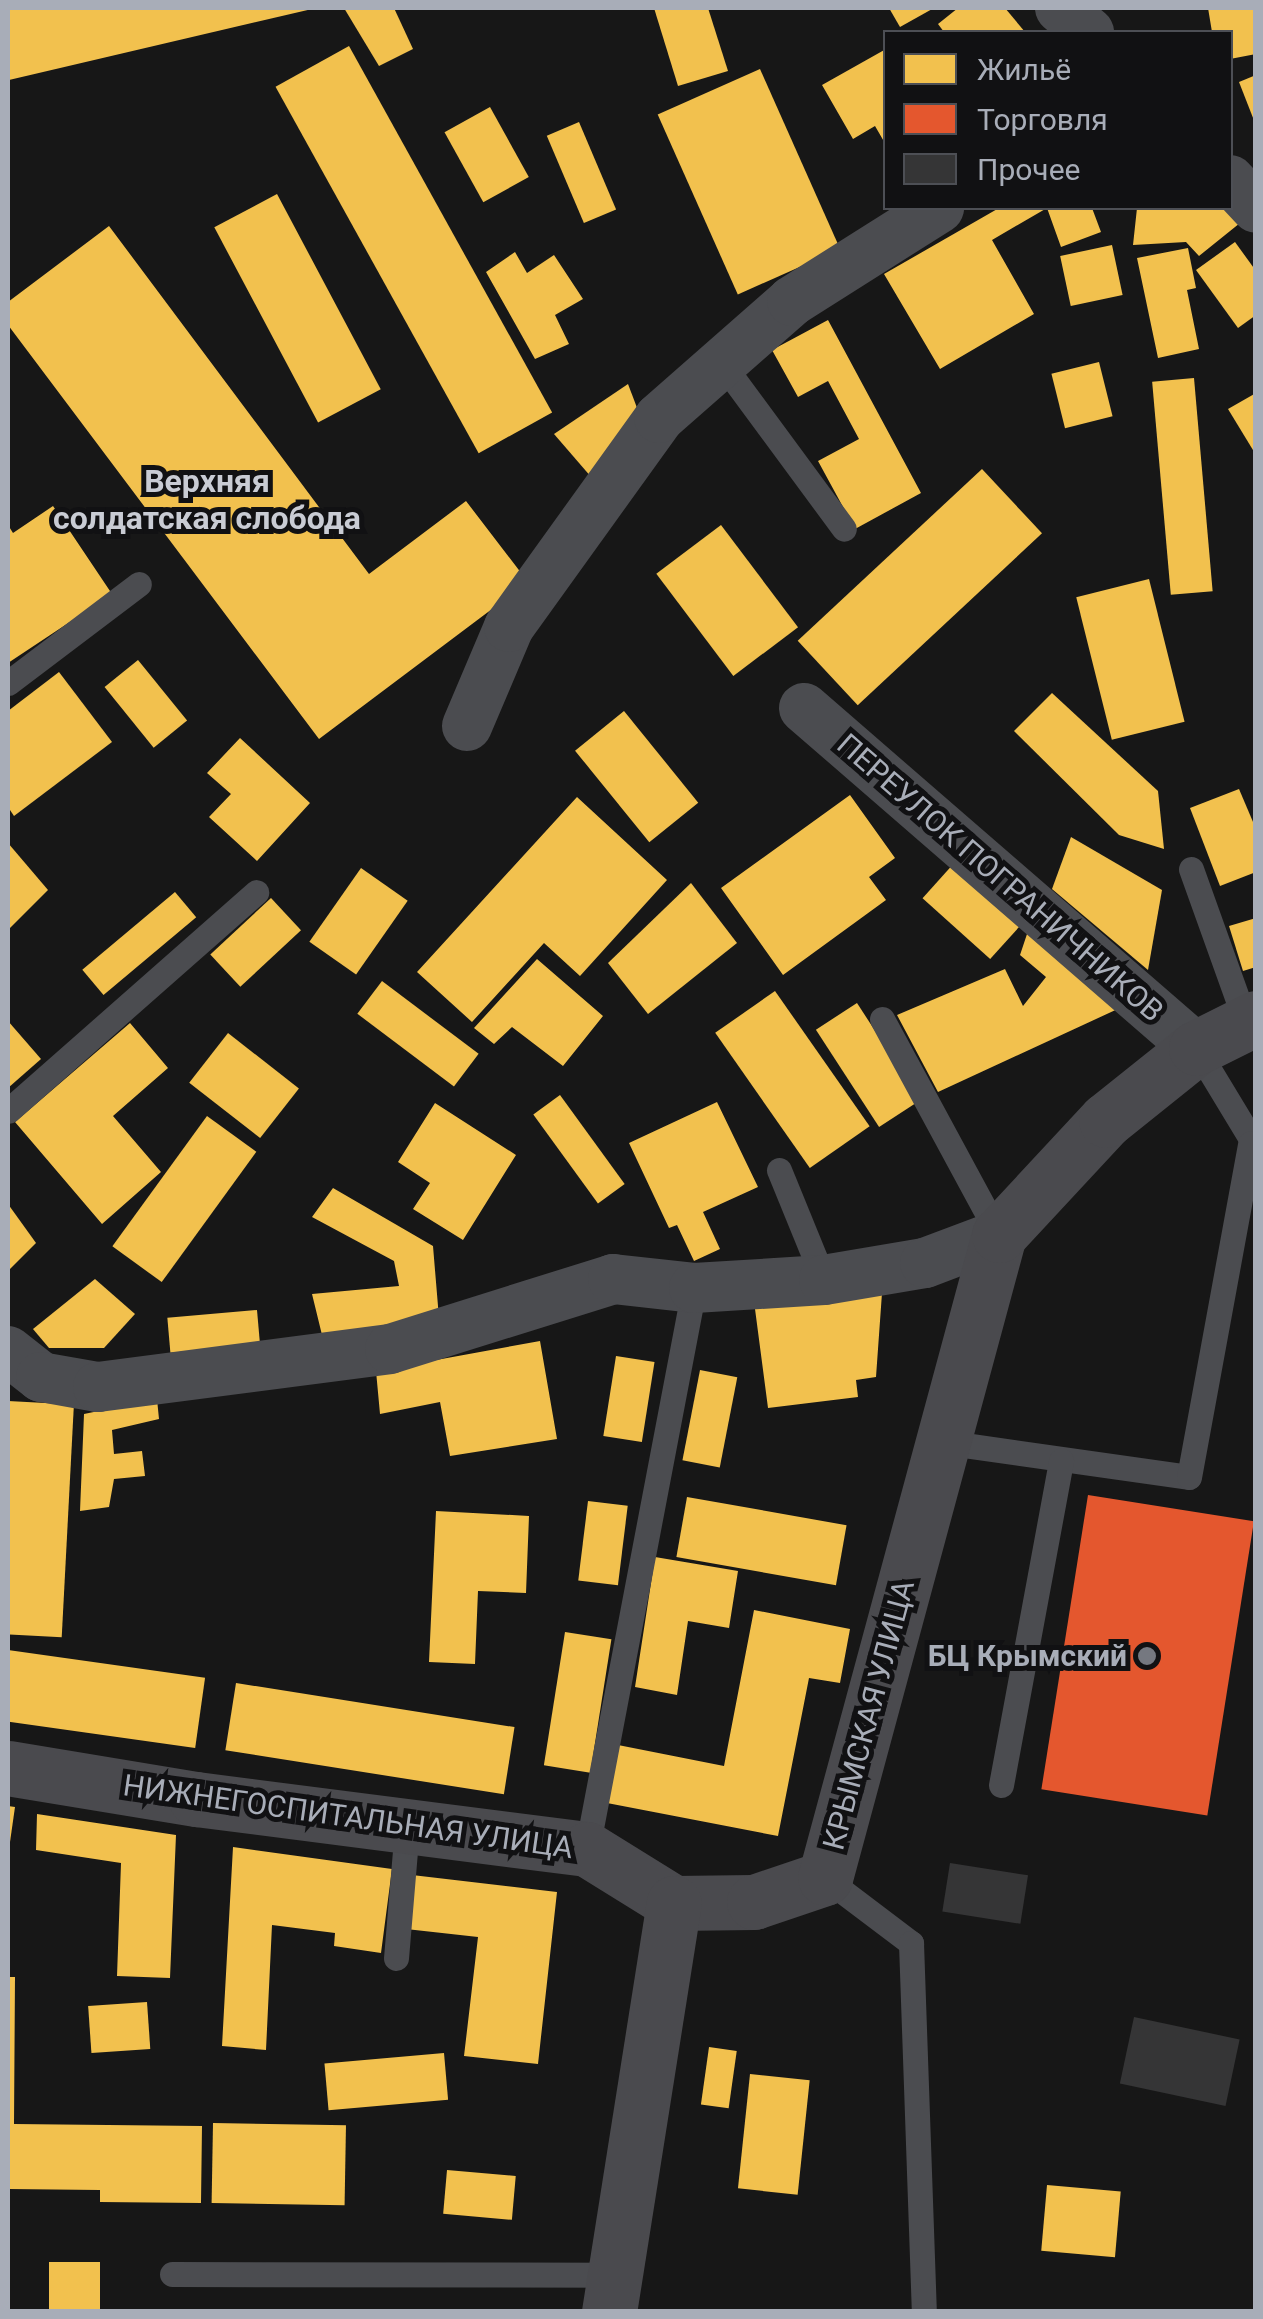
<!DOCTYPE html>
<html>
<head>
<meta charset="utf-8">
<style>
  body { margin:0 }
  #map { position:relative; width:1263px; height:2319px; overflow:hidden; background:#171717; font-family:Roboto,sans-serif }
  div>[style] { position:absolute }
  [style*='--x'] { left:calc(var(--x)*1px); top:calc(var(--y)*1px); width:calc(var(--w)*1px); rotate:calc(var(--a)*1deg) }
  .homes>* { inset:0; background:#f2c14e; transform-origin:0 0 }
  .shops>* { inset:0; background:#e4572e; transform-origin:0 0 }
  .building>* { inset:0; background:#353536; transform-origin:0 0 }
  .lane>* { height:25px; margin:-12.5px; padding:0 12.5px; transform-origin:12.5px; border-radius:12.5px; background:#4b4c50 }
  .street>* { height:50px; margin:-25px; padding:0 25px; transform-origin:25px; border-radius:25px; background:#4b4c50 }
  .secondary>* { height:55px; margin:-27.5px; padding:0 27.5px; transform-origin:27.5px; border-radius:27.5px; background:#4a4a4e }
  .dots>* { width:28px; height:28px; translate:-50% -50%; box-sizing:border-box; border:5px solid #111113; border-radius:50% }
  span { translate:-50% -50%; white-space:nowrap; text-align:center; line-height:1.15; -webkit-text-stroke:10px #111113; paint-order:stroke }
  .street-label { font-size:30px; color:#a8adb8 }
  .poi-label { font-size:30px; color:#a8adb8; font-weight:700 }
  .right { translate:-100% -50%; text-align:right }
  .neighbourhood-label { font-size:32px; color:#c9ccd4; font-weight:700 }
  .frame { position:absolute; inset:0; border:10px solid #a8adb8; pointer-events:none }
  .legend { position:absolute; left:883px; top:30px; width:350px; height:180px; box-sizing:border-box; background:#111113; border:2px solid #4d4f55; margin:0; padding:12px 18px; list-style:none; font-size:30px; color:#a8adb8 }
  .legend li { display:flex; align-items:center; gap:20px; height:50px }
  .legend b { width:50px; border:2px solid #4d4f55 }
</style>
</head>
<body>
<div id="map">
  <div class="homes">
    <i style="clip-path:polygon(8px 8px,312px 8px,312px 9px,9px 80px)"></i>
    <i style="clip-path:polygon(344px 8px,394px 8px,413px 49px,379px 66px)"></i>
    <i style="clip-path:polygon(654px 8px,708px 8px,728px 71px,678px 86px)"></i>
    <i style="clip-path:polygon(889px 8px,934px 8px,900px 27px)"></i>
    <i style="clip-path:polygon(958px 8px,1005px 8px,1025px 32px,944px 32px,938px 24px)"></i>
    <i style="clip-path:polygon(1208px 8px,1256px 8px,1256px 54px,1230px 59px,1230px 32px,1212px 32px)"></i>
    <i style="left:349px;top:46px;width:419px;height:84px;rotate:61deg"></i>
    <i style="clip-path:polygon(886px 49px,886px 145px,875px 126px,853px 139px,822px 85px)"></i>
    <i style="left:760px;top:69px;width:197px;height:112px;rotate:66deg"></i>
    <i style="clip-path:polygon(1256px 75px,1256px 123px,1255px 123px,1239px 82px)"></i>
    <i style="left:490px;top:107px;width:80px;height:52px;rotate:61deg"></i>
    <i style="left:579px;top:122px;width:95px;height:35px;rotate:67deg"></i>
    <i style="left:277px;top:194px;width:221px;height:71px;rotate:62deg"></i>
    <i style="clip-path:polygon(999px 208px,1092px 208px,1101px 232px,1061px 247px,1047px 208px,992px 240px,1034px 314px,940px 369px,884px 274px)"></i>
    <i style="clip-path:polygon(1137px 208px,1227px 208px,1240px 223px,1199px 256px,1186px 242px,1133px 245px)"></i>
    <i style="clip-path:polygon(109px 226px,369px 574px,466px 501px,528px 582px,319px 739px,8px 325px,8px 302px)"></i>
    <i style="clip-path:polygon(1235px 242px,1256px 271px,1256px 315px,1238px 328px,1196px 270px)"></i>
    <i style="left:1112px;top:245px;width:51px;height:53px;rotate:78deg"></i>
    <i style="clip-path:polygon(1188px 248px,1196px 288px,1187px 290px,1199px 349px,1158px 358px,1137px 258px)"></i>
    <i style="clip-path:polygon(515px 252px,527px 273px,554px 255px,583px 299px,555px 315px,569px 344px,535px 359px,486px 272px)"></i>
    <i style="clip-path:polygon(828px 320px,921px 493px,855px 529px,818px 461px,859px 439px,828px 381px,798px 397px,772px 350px)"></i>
    <i style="left:1099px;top:362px;width:56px;height:49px;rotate:76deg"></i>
    <i style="left:1194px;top:378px;width:214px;height:42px;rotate:85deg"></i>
    <i style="clip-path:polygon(628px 384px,642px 421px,592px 478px,554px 434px)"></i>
    <i style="clip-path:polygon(1256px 393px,1256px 455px,1228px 409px)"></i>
    <i style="left:982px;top:469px;width:88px;height:252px;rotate:47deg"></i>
    <i style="clip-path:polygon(53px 506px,112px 594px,8px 663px,8px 525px,13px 533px)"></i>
    <i style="left:721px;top:525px;width:128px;height:81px;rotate:53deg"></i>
    <i style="left:1149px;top:579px;width:147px;height:75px;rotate:76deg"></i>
    <i style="left:138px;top:660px;width:78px;height:43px;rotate:51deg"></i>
    <i style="clip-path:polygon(59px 672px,112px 742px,14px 816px,8px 807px,8px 711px)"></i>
    <i style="clip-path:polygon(1052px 693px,1158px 791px,1164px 849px,1119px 835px,1014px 731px)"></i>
    <i style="left:624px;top:711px;width:118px;height:63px;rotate:51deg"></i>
    <i style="clip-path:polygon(240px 738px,310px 803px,257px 861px,209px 817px,231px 794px,207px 773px)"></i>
    <i style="clip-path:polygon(1239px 789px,1256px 829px,1256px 872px,1220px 886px,1190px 808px)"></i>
    <i style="clip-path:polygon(850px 795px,895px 858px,869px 877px,886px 900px,783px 975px,721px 888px)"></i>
    <i style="clip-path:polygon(577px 797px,667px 880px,580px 976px,544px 943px,472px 1022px,417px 972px)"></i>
    <i style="clip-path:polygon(1071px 837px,1162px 890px,1148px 970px,1052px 889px)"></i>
    <i style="clip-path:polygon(8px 843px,48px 890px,8px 930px)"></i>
    <i style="left:956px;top:861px;width:91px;height:50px;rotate:42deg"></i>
    <i style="left:361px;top:868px;width:57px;height:90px;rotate:35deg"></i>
    <i style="clip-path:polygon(691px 883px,737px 943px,648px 1014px,608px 963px)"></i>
    <i style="left:175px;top:892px;width:33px;height:121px;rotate:50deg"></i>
    <i style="left:271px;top:898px;width:44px;height:83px;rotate:47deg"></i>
    <i style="clip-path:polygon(1256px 918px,1256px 967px,1243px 971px,1229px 926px)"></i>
    <i style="clip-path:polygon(1031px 922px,1122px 1007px,938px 1092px,897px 1015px,1005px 969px,1023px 1006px,1046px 977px,1020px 955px)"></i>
    <i style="clip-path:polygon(537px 959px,603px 1016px,563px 1066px,512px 1027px,494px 1044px,474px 1028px)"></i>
    <i style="left:382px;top:981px;width:121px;height:41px;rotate:37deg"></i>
    <i style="left:775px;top:991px;width:165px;height:73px;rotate:55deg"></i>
    <i style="left:857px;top:1003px;width:116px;height:49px;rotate:57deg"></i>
    <i style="clip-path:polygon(8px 1021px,41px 1059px,8px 1088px)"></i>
    <i style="clip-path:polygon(130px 1023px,168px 1068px,113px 1116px,161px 1172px,102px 1224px,15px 1122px)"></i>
    <i style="left:228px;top:1033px;width:90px;height:63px;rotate:38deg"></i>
    <i style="left:560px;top:1095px;width:110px;height:33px;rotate:54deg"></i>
    <i style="clip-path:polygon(717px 1102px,758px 1187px,703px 1212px,720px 1249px,694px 1261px,677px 1225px,669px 1228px,629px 1143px)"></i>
    <i style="clip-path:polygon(435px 1103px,516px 1155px,463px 1240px,413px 1209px,430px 1183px,398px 1162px)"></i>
    <i style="left:207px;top:1116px;width:61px;height:161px;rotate:36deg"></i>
    <i style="clip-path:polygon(333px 1188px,433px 1246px,439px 1318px,322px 1335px,312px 1294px,399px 1286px,394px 1261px,312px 1217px)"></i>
    <i style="clip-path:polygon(8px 1204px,36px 1243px,8px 1271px)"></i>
    <i style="clip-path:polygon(95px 1279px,135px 1314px,104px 1348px,49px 1348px,33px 1329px)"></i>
    <i style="clip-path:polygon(882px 1293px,876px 1377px,856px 1380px,858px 1397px,768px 1408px,755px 1309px)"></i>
    <i style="left:257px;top:1310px;width:35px;height:90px;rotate:85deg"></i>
    <i style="clip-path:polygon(540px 1341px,557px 1439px,450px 1456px,440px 1402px,380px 1414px,376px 1371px)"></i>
    <i style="left:616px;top:1356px;width:39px;height:81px;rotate:9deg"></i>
    <i style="left:700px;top:1370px;width:38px;height:92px;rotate:11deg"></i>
    <i style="clip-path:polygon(157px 1399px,159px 1419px,112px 1430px,114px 1454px,142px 1451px,145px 1476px,114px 1479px,109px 1507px,80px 1511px,84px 1414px)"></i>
    <i style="left:8px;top:1401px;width:66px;height:233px;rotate:3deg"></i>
    <i style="left:687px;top:1497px;width:162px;height:61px;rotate:10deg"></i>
    <i style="left:588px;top:1501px;width:40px;height:80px;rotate:7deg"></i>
    <i style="clip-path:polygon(436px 1511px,529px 1516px,526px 1593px,478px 1591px,475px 1664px,429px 1662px)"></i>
    <i style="clip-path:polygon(655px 1557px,738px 1571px,729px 1628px,688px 1621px,677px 1695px,635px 1687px)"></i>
    <i style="clip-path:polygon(754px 1610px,850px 1629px,840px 1683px,809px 1678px,778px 1836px,607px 1803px,618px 1745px,724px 1766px)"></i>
    <i style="left:565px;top:1632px;width:47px;height:135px;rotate:9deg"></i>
    <i style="left:8px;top:1650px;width:199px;height:71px;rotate:8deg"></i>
    <i style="left:236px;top:1683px;width:282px;height:68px;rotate:9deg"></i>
    <i style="clip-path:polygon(8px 1806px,15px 1807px,10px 1842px,8px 1842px)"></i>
    <i style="clip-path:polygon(37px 1814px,176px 1835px,170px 1978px,117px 1976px,121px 1863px,36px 1850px)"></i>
    <i style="clip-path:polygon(233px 1847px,392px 1869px,381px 1953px,334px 1946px,335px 1933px,272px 1925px,266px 2050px,222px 2046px)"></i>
    <i style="clip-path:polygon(412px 1875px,557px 1892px,538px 2064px,464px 2056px,478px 1937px,406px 1929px)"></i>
    <i style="clip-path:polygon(8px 1977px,15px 1977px,14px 2124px,202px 2126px,201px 2203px,100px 2202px,100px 2190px,8px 2189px)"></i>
    <i style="left:147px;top:2002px;width:47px;height:59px;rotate:86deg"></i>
    <i style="left:709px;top:2047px;width:28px;height:58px;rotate:8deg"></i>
    <i style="left:444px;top:2053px;width:47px;height:120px;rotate:85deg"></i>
    <i style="left:750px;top:2074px;width:60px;height:115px;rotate:6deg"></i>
    <i style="left:213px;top:2123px;width:133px;height:80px;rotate:1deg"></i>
    <i style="left:447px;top:2170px;width:69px;height:44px;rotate:5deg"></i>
    <i style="left:1047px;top:2185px;width:74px;height:66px;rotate:5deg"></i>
    <i style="left:49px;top:2262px;width:51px;height:50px"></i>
  </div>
  <div class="shops">
    <i style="left:1088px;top:1495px;width:168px;height:298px;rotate:9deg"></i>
  </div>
  <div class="building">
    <i style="left:950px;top:1863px;width:79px;height:49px;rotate:9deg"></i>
    <i style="left:1134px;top:2017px;width:108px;height:68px;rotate:12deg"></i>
  </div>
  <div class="lane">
    <i style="--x:721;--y:362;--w:207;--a:53.6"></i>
    <i style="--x:8;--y:683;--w:164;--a:-37.1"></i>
    <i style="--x:1191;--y:869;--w:164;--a:70.3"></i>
    <i style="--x:882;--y:1019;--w:246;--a:61.6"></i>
    <i style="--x:1196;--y:1048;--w:116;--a:58.8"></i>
    <i style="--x:8;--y:1111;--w:331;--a:-41.4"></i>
    <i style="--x:779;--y:1170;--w:119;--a:67.8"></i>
    <i style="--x:943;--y:1442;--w:248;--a:8.1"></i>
    <i style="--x:1189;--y:1477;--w:339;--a:-79.6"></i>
    <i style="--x:1001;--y:1785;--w:330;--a:-79.5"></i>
    <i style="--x:587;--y:1849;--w:571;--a:-79.2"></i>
    <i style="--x:825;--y:1878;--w:108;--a:37.1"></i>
    <i style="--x:911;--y:1943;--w:369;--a:88"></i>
    <i style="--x:396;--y:1958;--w:132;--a:-85.2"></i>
    <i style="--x:172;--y:2274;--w:443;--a:0.1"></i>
  </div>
  <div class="street">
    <i style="--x:1060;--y:8;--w:38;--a:40"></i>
    <i style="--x:1230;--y:180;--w:38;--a:47"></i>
    <i style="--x:804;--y:708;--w:519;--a:40.94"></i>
    <i style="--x:467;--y:726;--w:108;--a:-67"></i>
    <i style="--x:509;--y:627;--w:257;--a:-54.3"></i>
    <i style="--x:659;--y:418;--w:177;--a:-41.3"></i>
    <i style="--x:792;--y:301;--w:174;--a:-32.3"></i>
    <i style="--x:8;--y:1351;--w:42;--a:38.2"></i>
    <i style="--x:41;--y:1377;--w:58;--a:10"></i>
    <i style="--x:98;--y:1387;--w:294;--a:-7.4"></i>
    <i style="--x:390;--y:1349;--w:234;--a:-17.4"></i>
    <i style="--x:613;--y:1279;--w:81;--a:6.3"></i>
    <i style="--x:694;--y:1288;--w:130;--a:-3.5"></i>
    <i style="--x:824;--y:1280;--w:102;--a:-9.6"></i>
    <i style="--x:925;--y:1263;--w:79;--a:-20.7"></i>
  </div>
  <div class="secondary">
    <i style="--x:8;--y:1768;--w:191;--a:9.4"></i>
    <i style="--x:196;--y:1799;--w:394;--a:7.3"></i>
    <i style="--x:587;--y:1849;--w:102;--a:31.8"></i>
    <i style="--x:674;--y:1903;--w:80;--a:-0.7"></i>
    <i style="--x:754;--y:1902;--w:75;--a:-18.7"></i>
    <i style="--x:825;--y:1878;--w:666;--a:-74.86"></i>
    <i style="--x:999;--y:1235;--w:157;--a:-47.1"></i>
    <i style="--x:1106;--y:1120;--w:115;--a:-38.7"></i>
    <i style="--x:1196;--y:1048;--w:67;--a:-26.6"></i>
    <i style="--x:609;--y:2312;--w:414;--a:-81"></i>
  </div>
  <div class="dots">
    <i style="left:1147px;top:1656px;background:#757880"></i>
  </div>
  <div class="street-label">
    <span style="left:1000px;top:878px;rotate:41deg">ПЕРЕУЛОК ПОГРАНИЧНИКОВ</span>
    <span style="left:869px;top:1715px;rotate:-75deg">КРЫМСКАЯ УЛИЦА</span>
    <span style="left:348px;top:1817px;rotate:8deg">НИЖНЕГОСПИТАЛЬНАЯ УЛИЦА</span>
  </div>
  <div class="poi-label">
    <span class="right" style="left:1127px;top:1656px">БЦ Крымский</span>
  </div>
  <div class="neighbourhood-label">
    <span style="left:207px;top:500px">Верхняя<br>солдатская слобода</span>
  </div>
  <div class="frame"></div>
  <ul class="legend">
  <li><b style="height:28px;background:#f2c14e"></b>Жильё</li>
  <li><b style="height:28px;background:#e4572e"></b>Торговля</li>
  <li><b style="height:28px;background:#353536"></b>Прочее</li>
  </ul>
</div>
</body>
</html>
